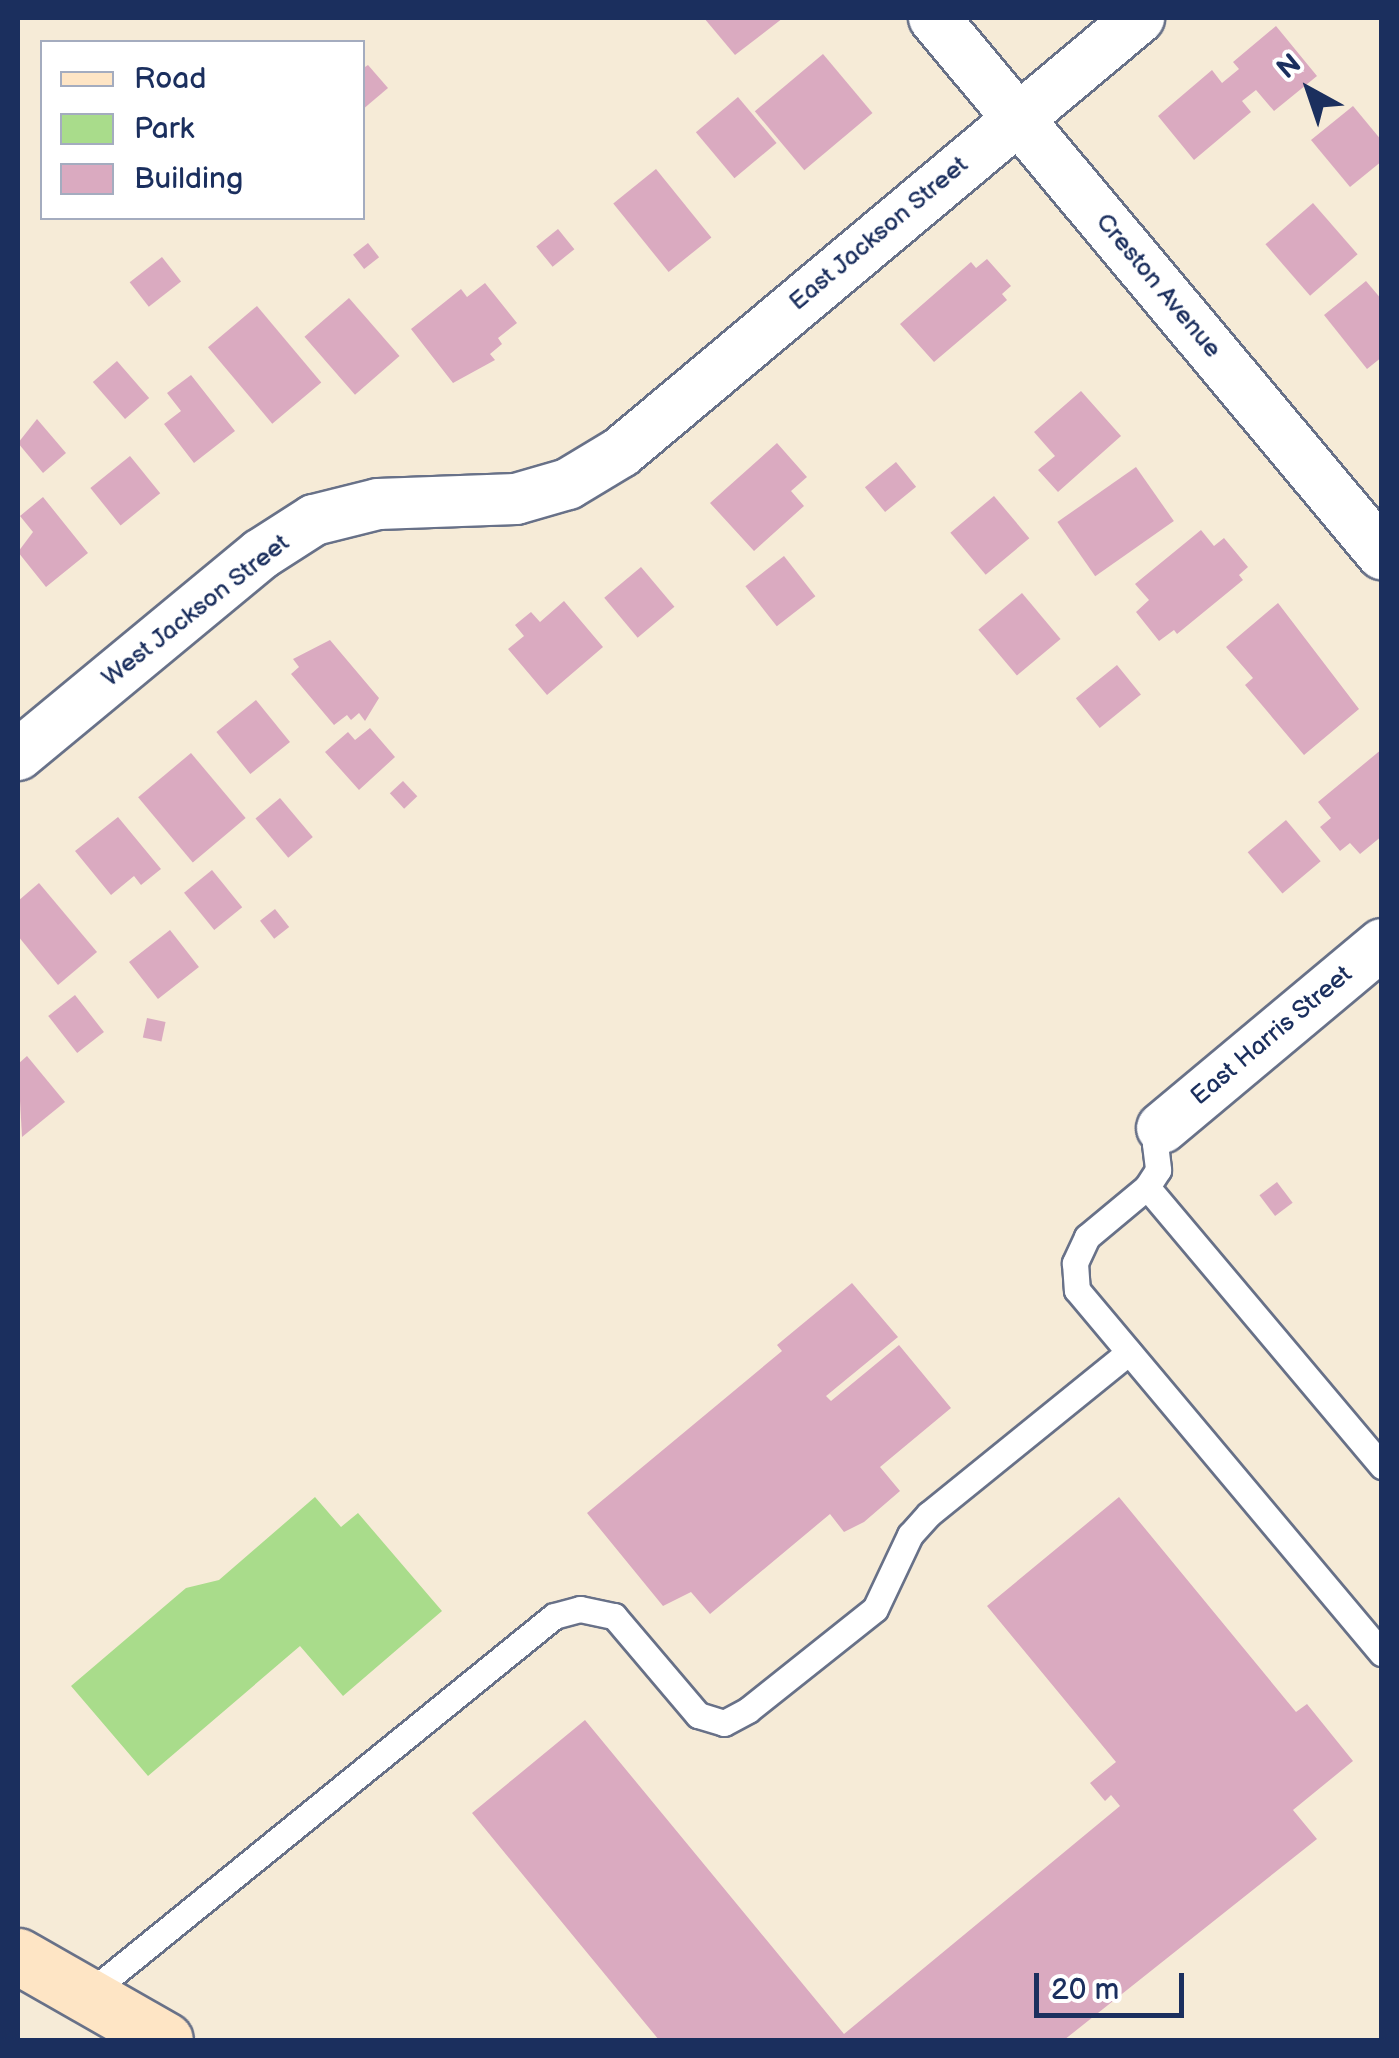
<!DOCTYPE html>
<html>
<head>
<meta charset="utf-8">
<style>
  body { margin:0 }
  #map { position:relative; width:1399px; height:2058px; overflow:hidden; background:#f6ebd7; font-family:"Balsamiq Sans",sans-serif }
  div>[style] { position:absolute }
  [style*='--x'] { left:calc(var(--x)*1px); top:calc(var(--y)*1px); width:calc(var(--w)*1px); rotate:calc(var(--a)*1deg) }
  .green>* { inset:0; background:#a9dc8b }
  .building>* { inset:0; background:#daaac0; transform-origin:0 0 }
  .roads { filter:drop-shadow(2px 0 #687188) drop-shadow(-2px 0 #687188) drop-shadow(0 2px #687188) drop-shadow(0 -2px #687188) }
  .lane>* { height:25px; margin:-12.5px; padding:0 12.5px; transform-origin:12.5px; border-radius:12.5px; background:#fff }
  .street>* { height:50px; margin:-25px; padding:0 25px; transform-origin:25px; border-radius:25px; background:#fff }
  .secondary>* { height:55px; margin:-27.5px; padding:0 27.5px; transform-origin:27.5px; border-radius:27.5px; background:#fee5c5 }
  span { translate:-50% -50%; white-space:nowrap; text-align:center; line-height:1.15; -webkit-text-stroke:8px #fff; paint-order:stroke }
  .street-label { font-size:25px; color:#1b2f5e }
  .frame { position:absolute; inset:0; border:20px solid #1b2f5e; pointer-events:none }
  .legend { position:absolute; left:40px; top:40px; width:325px; height:180px; box-sizing:border-box; background:#fff; border:2px solid #a4acbf; margin:0; padding:12px 18px; list-style:none; font-size:30px; color:#1b2f5e }
  .legend li { display:flex; align-items:center; gap:20px; height:50px }
  .legend b { width:50px; border:2px solid #a4acbf }
  .north { position:absolute; left:1259px; top:40px; width:100px; height:100px; -webkit-text-stroke:8px #fff; paint-order:stroke; rotate:320deg; font-size:28px; font-weight:700; line-height:40px; text-align:center; color:#1b2f5e }
  .north::after { content:''; display:block; margin:auto; width:35px; height:45px; background:#1b2f5e; clip-path:polygon(50% 0,100% 100%,50% 72%,0 100%) }
  .scale { position:absolute; left:1034px; top:1973px; width:150px; height:45px; box-sizing:border-box; border:5px solid #1b2f5e; border-top:0; padding-left:12px; font-size:30px; line-height:35px; white-space:nowrap; color:#1b2f5e; -webkit-text-stroke:8px #fff; paint-order:stroke }
</style>
</head>
<body>
<div id="map">
  <div class="green">
    <i style="clip-path:polygon(315px 1497px,341px 1527px,358px 1513px,442px 1611px,343px 1696px,300px 1646px,148px 1776px,71px 1686px,186px 1588px,219px 1580px)"></i>
  </div>
  <div class="building">
    <i style="clip-path:polygon(704px 18px,783px 18px,735px 55px)"></i>
    <i style="clip-path:polygon(1276px 26px,1317px 76px,1274px 111px,1256px 90px,1242px 101px,1251px 112px,1194px 160px,1158px 116px,1212px 70px,1222px 83px,1239px 69px,1233px 62px)"></i>
    <i style="left:823px;top:54px;width:77px;height:89px;rotate:50deg"></i>
    <i style="clip-path:polygon(368px 65px,388px 88px,362px 110px,362px 69px)"></i>
    <i style="left:738px;top:97px;width:60px;height:55px;rotate:50deg"></i>
    <i style="clip-path:polygon(1353px 106px,1382px 141px,1382px 161px,1350px 187px,1311px 140px)"></i>
    <i style="left:656px;top:169px;width:88px;height:55px;rotate:51deg"></i>
    <i style="left:1313px;top:203px;width:68px;height:63px;rotate:49deg"></i>
    <i style="left:558px;top:229px;width:26px;height:28px;rotate:51deg"></i>
    <i style="left:368px;top:243px;width:18px;height:19px;rotate:52deg"></i>
    <i style="left:162px;top:257px;width:31px;height:41px;rotate:52deg"></i>
    <i style="clip-path:polygon(987px 259px,1011px 286px,1002px 294px,1007px 300px,934px 362px,900px 324px,971px 262px,976px 268px)"></i>
    <i style="clip-path:polygon(1366px 281px,1382px 300px,1382px 357px,1367px 369px,1324px 315px)"></i>
    <i style="clip-path:polygon(485px 283px,517px 323px,498px 338px,502px 344px,490px 354px,495px 360px,453px 383px,411px 329px,461px 289px,467px 297px)"></i>
    <i style="left:349px;top:298px;width:77px;height:59px;rotate:49deg"></i>
    <i style="left:257px;top:306px;width:100px;height:64px;rotate:50deg"></i>
    <i style="left:117px;top:361px;width:49px;height:32px;rotate:49deg"></i>
    <i style="clip-path:polygon(191px 375px,235px 431px,194px 463px,164px 424px,181px 411px,167px 393px)"></i>
    <i style="clip-path:polygon(1081px 391px,1121px 436px,1058px 492px,1038px 470px,1055px 456px,1034px 432px)"></i>
    <i style="clip-path:polygon(37px 419px,66px 453px,43px 473px,18px 443px)"></i>
    <i style="clip-path:polygon(777px 443px,807px 477px,791px 491px,804px 506px,754px 551px,710px 503px)"></i>
    <i style="left:130px;top:456px;width:48px;height:51px;rotate:51deg"></i>
    <i style="left:896px;top:462px;width:32px;height:40px;rotate:51deg"></i>
    <i style="left:1136px;top:467px;width:66px;height:96px;rotate:55deg"></i>
    <i style="left:994px;top:496px;width:55px;height:57px;rotate:50deg"></i>
    <i style="clip-path:polygon(43px 497px,88px 553px,46px 587px,18px 552px,33px 532px,20px 516px)"></i>
    <i style="clip-path:polygon(1201px 530px,1214px 546px,1224px 538px,1248px 567px,1239px 575px,1243px 580px,1177px 634px,1174px 630px,1159px 641px,1136px 612px,1149px 600px,1135px 584px)"></i>
    <i style="left:784px;top:556px;width:51px;height:49px;rotate:52deg"></i>
    <i style="left:641px;top:567px;width:52px;height:48px;rotate:50deg"></i>
    <i style="left:1022px;top:593px;width:60px;height:57px;rotate:50deg"></i>
    <i style="clip-path:polygon(564px 601px,603px 647px,547px 695px,508px 649px,524px 636px,515px 625px,531px 612px,540px 622px)"></i>
    <i style="clip-path:polygon(1278px 603px,1359px 709px,1304px 755px,1245px 685px,1253px 678px,1226px 647px)"></i>
    <i style="clip-path:polygon(330px 640px,379px 698px,365px 721px,359px 713px,351px 720px,347px 715px,334px 725px,291px 674px,299px 667px,293px 659px)"></i>
    <i style="left:1117px;top:665px;width:38px;height:53px;rotate:51deg"></i>
    <i style="left:256px;top:700px;width:54px;height:51px;rotate:51deg"></i>
    <i style="clip-path:polygon(370px 728px,395px 757px,359px 790px,325px 752px,348px 732px,355px 740px)"></i>
    <i style="clip-path:polygon(1382px 749px,1382px 836px,1360px 854px,1350px 843px,1340px 851px,1320px 827px,1331px 818px,1318px 802px)"></i>
    <i style="left:191px;top:753px;width:85px;height:69px;rotate:50deg"></i>
    <i style="left:403px;top:781px;width:21px;height:18px;rotate:47deg"></i>
    <i style="left:280px;top:798px;width:51px;height:32px;rotate:50deg"></i>
    <i style="clip-path:polygon(118px 817px,161px 869px,141px 885px,134px 876px,111px 895px,75px 851px)"></i>
    <i style="left:1286px;top:820px;width:54px;height:50px;rotate:50deg"></i>
    <i style="left:212px;top:870px;width:48px;height:36px;rotate:51deg"></i>
    <i style="clip-path:polygon(39px 883px,97px 952px,58px 985px,18px 936px,18px 901px)"></i>
    <i style="left:275px;top:909px;width:23px;height:19px;rotate:52deg"></i>
    <i style="left:170px;top:930px;width:47px;height:52px;rotate:52deg"></i>
    <i style="left:75px;top:995px;width:47px;height:34px;rotate:52deg"></i>
    <i style="left:147px;top:1018px;width:19px;height:20px;rotate:12deg"></i>
    <i style="clip-path:polygon(27px 1056px,65px 1102px,22px 1137px,18px 1064px)"></i>
    <i style="left:1277px;top:1182px;width:26px;height:22px;rotate:53deg"></i>
    <i style="clip-path:polygon(852px 1283px,898px 1337px,826px 1396px,831px 1401px,899px 1345px,951px 1408px,880px 1467px,900px 1491px,864px 1522px,844px 1532px,830px 1514px,710px 1614px,691px 1592px,663px 1606px,587px 1513px,782px 1351px,777px 1345px)"></i>
    <i style="clip-path:polygon(1119px 1497px,1296px 1712px,1307px 1704px,1353px 1761px,1293px 1810px,1317px 1839px,1064px 2040px,659px 2040px,472px 1813px,585px 1720px,844px 2034px,1120px 1806px,1111px 1795px,1105px 1801px,1090px 1783px,1116px 1762px,987px 1606px)"></i>
  </div>
  <div class="roads">
    <div class="lane">
      <i style="--x:1162;--y:1128;--w:17;--a:114"></i>
      <i style="--x:1155;--y:1144;--w:26;--a:83"></i>
      <i style="--x:1158;--y:1170;--w:20;--a:123"></i>
      <i style="--x:1147;--y:1187;--w:78;--a:140.2"></i>
      <i style="--x:1087;--y:1237;--w:29;--a:115"></i>
      <i style="--x:1075;--y:1263;--w:27;--a:86"></i>
      <i style="--x:1077;--y:1290;--w:474;--a:50"></i>
      <i style="--x:1147;--y:1187;--w:365;--a:49.9"></i>
      <i style="--x:87;--y:1995;--w:601;--a:-39.06"></i>
      <i style="--x:554;--y:1616;--w:27;--a:-15"></i>
      <i style="--x:580;--y:1609;--w:35;--a:12"></i>
      <i style="--x:614;--y:1616;--w:130;--a:49.7"></i>
      <i style="--x:698;--y:1715;--w:27;--a:17"></i>
      <i style="--x:724;--y:1723;--w:27;--a:-28"></i>
      <i style="--x:748;--y:1710;--w:162;--a:-38.5"></i>
      <i style="--x:875;--y:1609;--w:82;--a:-64.7"></i>
      <i style="--x:910;--y:1535;--w:28;--a:-48"></i>
      <i style="--x:929;--y:1514;--w:257;--a:-39"></i>
    </div>
    <div class="street">
      <i style="--x:934;--y:18;--w:699;--a:50.11"></i>
      <i style="--x:18;--y:755;--w:315;--a:-39.6"></i>
      <i style="--x:261;--y:554;--w:63;--a:-32.7"></i>
      <i style="--x:314;--y:520;--w:66;--a:-14"></i>
      <i style="--x:378;--y:504;--w:138;--a:-2.1"></i>
      <i style="--x:516;--y:499;--w:54;--a:-16.1"></i>
      <i style="--x:568;--y:484;--w:62;--a:-31.1"></i>
      <i style="--x:621;--y:452;--w:676;--a:-39.96"></i>
      <i style="--x:1162;--y:1128;--w:287;--a:-39.9"></i>
    </div>
    <div class="secondary">
      <i style="--x:18;--y:1956;--w:169;--a:29.7"></i>
    </div>
  </div>
  <div class="street-label">
    <span style="left:879px;top:234px;rotate:-40deg">East Jackson Street</span>
    <span style="left:1158px;top:286px;rotate:50deg">Creston Avenue</span>
    <span style="left:196px;top:611px;rotate:-38deg">West Jackson Street</span>
    <span style="left:1272px;top:1036px;rotate:-40deg">East Harris Street</span>
  </div>
  <div class="frame"></div>
  <ul class="legend">
  <li><b style="height:12px;background:#fee5c5"></b>Road</li>
  <li><b style="height:28px;background:#a9dc8b"></b>Park</li>
  <li><b style="height:28px;background:#daaac0"></b>Building</li>
  </ul>
  <div class="north">N</div>
  <div class="scale">20 m</div>
</div>
</body>
</html>
